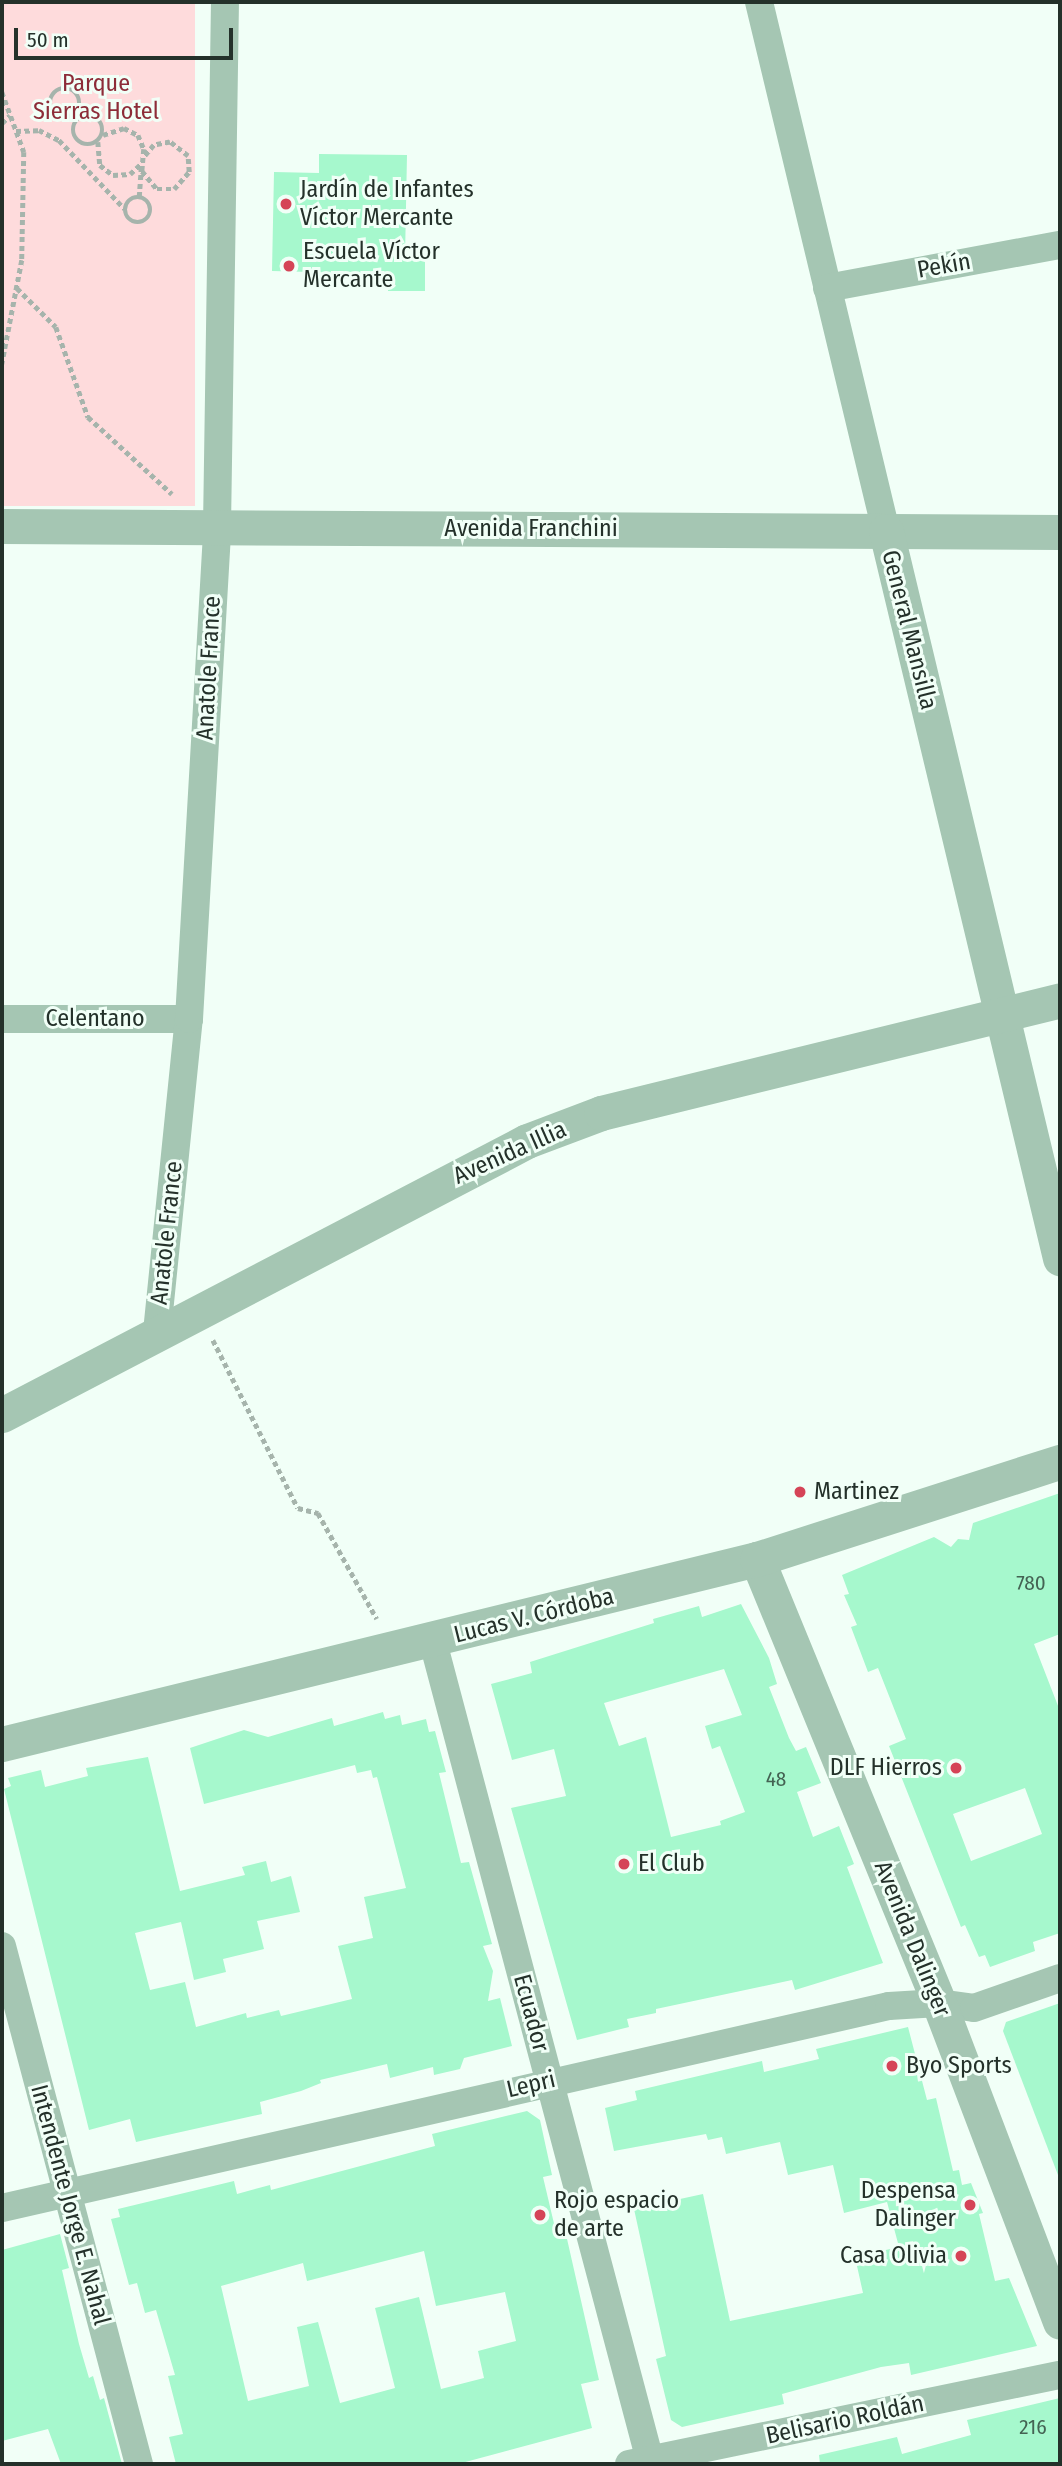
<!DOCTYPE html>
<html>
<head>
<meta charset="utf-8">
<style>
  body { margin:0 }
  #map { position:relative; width:1062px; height:2466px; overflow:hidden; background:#f1fff7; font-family:"Fira Sans Condensed",sans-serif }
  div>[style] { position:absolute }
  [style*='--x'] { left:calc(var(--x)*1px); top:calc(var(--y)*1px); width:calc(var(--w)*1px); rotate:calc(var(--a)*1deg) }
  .green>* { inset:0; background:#fedbdc; transform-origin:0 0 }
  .building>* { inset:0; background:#a6f8cd }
  .path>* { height:4.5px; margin-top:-2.25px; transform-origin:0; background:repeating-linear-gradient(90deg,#a6b4ac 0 5px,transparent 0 8.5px) }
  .path>.ring { margin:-2.25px; padding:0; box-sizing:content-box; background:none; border:4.5px solid #a6b4ac; border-radius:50% }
  .minor>* { height:28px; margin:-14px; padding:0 14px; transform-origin:14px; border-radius:14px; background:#a5c6b3 }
  .tertiary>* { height:35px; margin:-17.5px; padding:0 17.5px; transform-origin:17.5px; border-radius:17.5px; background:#a5c6b3 }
  .dots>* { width:19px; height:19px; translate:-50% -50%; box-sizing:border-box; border:4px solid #f1fff7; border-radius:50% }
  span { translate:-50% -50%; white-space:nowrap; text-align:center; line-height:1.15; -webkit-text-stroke:6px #f1fff7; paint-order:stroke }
  .number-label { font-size:21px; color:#446353 }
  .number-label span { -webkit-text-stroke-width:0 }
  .park-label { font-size:24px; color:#8d2c38 }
  .poi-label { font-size:24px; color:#24312a }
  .left { translate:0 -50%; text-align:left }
  .right { translate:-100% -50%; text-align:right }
  .street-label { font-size:24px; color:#24312a }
  .frame { position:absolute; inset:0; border:4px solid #24312a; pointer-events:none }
  .scale { position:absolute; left:14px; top:28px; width:219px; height:32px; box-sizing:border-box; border:4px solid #24312a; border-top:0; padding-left:9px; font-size:21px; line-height:24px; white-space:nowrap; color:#24312a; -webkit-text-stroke:5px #f1fff7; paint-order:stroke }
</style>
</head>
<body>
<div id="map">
  <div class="green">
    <i style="left:2px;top:2px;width:193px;height:504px"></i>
  </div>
  <div class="building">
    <i style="clip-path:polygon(319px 154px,407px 155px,405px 258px,425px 259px,425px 291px,388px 291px,388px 274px,272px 271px,274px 172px,319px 173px)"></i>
    <i style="clip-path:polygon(evenodd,1060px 1493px,1060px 1634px,1034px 1644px,1060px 1711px,1060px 1933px,1033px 1942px,1035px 1951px,990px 1967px,985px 1955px,979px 1957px,965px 1925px,961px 1927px,889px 1746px,906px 1739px,878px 1668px,868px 1672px,851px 1627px,857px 1625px,844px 1595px,849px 1594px,842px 1575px,934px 1537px,951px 1547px,958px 1539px,969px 1540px,973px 1523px,1060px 1493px,1025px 1788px,1042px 1834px,971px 1861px,953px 1814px,1025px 1788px)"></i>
    <i style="clip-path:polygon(evenodd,741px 1604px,769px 1658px,777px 1684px,769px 1687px,789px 1738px,796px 1751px,806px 1747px,821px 1783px,797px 1792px,813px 1837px,839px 1826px,854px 1864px,847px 1867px,883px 1963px,795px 1990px,792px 1980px,656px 2009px,656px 2013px,627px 2019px,629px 2027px,577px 2040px,511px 1808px,566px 1796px,554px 1749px,512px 1760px,491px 1684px,532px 1673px,530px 1662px,654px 1623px,653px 1619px,699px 1606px,702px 1617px,741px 1604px,724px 1669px,742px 1715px,705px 1726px,712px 1749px,720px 1746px,745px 1812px,720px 1821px,721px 1825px,671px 1837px,646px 1737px,619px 1746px,604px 1703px,724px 1669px)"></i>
    <i style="clip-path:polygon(383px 1712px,385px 1719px,400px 1715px,402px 1725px,426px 1719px,429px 1732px,435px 1731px,446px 1772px,439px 1773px,461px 1863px,469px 1862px,492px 1944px,483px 1946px,493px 1971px,488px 2001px,500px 1998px,512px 2046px,464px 2058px,460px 2069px,434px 2075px,433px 2067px,390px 2078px,387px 2064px,320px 2080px,321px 2083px,301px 2091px,260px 2102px,262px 2114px,136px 2142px,130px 2119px,89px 2130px,4px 1789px,11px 1786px,8px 1778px,41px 1770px,45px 1787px,88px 1776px,86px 1768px,148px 1757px,180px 1891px,245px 1875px,242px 1867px,266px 1861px,271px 1882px,291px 1876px,300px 1912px,257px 1921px,264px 1949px,223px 1959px,226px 1972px,194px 1980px,181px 1922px,135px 1933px,150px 1990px,185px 1982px,196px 2027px,246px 2013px,247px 2018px,279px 2010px,281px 2016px,352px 1999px,338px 1946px,373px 1938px,364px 1897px,406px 1888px,377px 1777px,373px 1778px,371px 1770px,357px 1773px,355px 1765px,204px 1804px,190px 1748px,244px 1730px,268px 1737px,332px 1718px,334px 1726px)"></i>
    <i style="clip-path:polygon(1060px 2003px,1060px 2174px,1058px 2175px,1003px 2031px,1006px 2022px)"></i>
    <i style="clip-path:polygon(908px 2027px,927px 2100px,936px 2098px,953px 2171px,959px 2170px,962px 2185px,971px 2183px,983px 2213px,979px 2214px,995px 2281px,1009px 2278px,1037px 2346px,911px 2375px,909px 2363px,881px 2367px,782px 2394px,784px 2404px,682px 2427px,671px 2420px,656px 2359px,666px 2356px,634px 2209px,703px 2194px,730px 2321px,863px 2293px,855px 2257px,899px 2247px,887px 2202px,844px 2213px,833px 2165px,788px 2175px,780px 2142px,726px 2154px,722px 2137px,708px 2140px,706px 2134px,614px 2151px,605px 2108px,637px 2100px,635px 2091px,762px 2061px,764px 2072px,819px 2059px,816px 2049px)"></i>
    <i style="clip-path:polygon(evenodd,527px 2111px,540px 2120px,552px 2175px,543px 2177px,556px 2232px,565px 2230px,599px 2380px,581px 2384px,592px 2428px,458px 2464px,176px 2464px,169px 2437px,183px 2434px,168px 2376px,175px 2375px,156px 2310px,145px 2313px,137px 2283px,129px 2285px,111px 2219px,120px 2217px,118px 2209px,234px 2181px,237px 2194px,270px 2185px,271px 2190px,435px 2146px,432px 2134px,527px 2111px,424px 2251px,436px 2306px,505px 2292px,516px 2341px,478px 2351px,484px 2378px,441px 2389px,419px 2297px,375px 2308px,395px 2388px,340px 2403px,318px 2322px,297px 2327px,309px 2386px,248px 2401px,221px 2286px,303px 2263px,307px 2281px,424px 2251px)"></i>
    <i style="clip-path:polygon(60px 2234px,69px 2268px,62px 2270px,79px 2344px,89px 2378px,93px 2376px,100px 2400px,104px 2398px,122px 2464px,61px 2464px,48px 2429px,2px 2441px,2px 2250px)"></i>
    <i style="clip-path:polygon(1060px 2398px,1060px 2464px,820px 2464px,819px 2455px,897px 2437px,902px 2454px,971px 2435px,967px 2420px)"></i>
  </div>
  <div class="path">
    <i class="ring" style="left:50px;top:88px;width:25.5px;height:25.5px"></i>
    <i style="--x:2;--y:92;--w:64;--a:69.9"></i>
    <i style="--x:24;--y:152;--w:108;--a:91.1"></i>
    <i style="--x:22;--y:260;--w:106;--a:100.9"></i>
    <i class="ring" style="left:73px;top:115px;width:25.5px;height:25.5px"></i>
    <i style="--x:2;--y:123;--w:11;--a:-45"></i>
    <i style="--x:16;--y:131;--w:23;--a:-2"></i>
    <i style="--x:39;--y:130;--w:22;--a:27"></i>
    <i style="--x:59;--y:140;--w:95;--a:46.3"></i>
    <i style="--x:103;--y:135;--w:22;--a:-18"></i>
    <i style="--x:124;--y:128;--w:16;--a:27"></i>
    <i style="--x:138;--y:135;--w:15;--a:67"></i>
    <i style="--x:144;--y:149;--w:22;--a:95"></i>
    <i style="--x:142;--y:171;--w:23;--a:50"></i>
    <i style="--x:157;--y:189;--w:17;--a:0"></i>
    <i style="--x:174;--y:189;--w:23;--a:-49"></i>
    <i style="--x:189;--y:172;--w:16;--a:-94"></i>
    <i style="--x:188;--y:156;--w:23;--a:-142"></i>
    <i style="--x:170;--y:142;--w:16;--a:169"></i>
    <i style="--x:154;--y:145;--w:16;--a:130"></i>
    <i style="--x:98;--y:142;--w:23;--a:85"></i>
    <i style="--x:100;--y:165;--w:16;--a:38"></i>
    <i style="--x:113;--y:175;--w:17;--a:-3"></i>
    <i style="--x:130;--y:174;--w:16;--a:-43"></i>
    <i class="ring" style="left:125px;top:197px;width:21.5px;height:21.5px"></i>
    <i style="--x:139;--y:197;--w:30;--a:-86"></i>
    <i style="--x:17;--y:288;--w:55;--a:45"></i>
    <i style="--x:56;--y:327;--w:96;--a:70.4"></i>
    <i style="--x:88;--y:417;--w:114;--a:42.5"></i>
    <i style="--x:213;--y:1340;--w:188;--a:63.2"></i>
    <i style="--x:298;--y:1508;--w:21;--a:14"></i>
    <i style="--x:318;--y:1513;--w:121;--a:60.9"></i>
  </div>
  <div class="minor">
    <i style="--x:759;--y:2;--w:544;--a:76.5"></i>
    <i style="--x:827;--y:288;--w:237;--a:-10.5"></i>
    <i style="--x:2;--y:1019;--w:187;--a:0"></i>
    <i style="--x:157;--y:1332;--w:315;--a:-84.2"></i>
    <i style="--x:189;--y:1019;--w:493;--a:-86.7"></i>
    <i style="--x:217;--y:527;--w:525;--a:-89.13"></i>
    <i style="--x:433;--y:1642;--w:850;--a:75.15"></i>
    <i style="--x:2;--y:1946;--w:536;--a:75.19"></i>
    <i style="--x:2;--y:2208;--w:910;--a:-12.83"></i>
    <i style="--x:889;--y:2006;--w:50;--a:-3.4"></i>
    <i style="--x:939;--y:2003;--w:35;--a:8"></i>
    <i style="--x:974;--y:2008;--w:91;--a:-19.2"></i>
    <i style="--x:629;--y:2464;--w:440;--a:-11.7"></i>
  </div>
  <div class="tertiary">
    <i style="--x:2;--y:526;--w:1058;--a:0.32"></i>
    <i style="--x:886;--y:531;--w:748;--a:76.54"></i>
    <i style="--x:2;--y:1415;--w:592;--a:-27.56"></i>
    <i style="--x:527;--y:1141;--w:79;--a:-20.7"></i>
    <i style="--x:601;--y:1113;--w:473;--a:-13.8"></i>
    <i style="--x:757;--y:1559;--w:480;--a:67.7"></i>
    <i style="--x:939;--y:2003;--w:341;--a:69.2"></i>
    <i style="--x:2;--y:1744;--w:777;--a:-13.77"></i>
    <i style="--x:757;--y:1559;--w:318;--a:-17.8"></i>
  </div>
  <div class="dots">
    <i style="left:286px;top:204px;background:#d54457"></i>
    <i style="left:289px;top:266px;background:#d54457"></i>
    <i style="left:800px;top:1492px;background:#d54457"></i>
    <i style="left:956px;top:1768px;background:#d54457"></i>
    <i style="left:624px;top:1864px;background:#d54457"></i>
    <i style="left:892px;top:2066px;background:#d54457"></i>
    <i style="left:970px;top:2205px;background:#d54457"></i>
    <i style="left:540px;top:2215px;background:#d54457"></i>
    <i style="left:961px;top:2256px;background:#d54457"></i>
  </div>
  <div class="number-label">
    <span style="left:1031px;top:1583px">780</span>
    <span style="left:776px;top:1779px">48</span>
    <span style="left:1033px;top:2427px">216</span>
  </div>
  <div class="park-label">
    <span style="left:96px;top:98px">Parque<br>Sierras Hotel</span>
  </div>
  <div class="poi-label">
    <span class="left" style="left:300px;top:204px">Jardín de Infantes<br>Víctor Mercante</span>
    <span class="left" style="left:303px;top:266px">Escuela Víctor<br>Mercante</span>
    <span class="left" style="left:814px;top:1492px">Martinez</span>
    <span class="right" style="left:942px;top:1768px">DLF Hierros</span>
    <span class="left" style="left:638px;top:1864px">El Club</span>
    <span class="left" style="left:906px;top:2066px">Byo Sports</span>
    <span class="right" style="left:956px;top:2205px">Despensa<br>Dalinger</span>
    <span class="left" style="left:554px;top:2215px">Rojo espacio<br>de arte</span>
    <span class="right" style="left:947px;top:2256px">Casa Olivia</span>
  </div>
  <div class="street-label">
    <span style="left:944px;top:266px;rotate:-10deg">Pekín</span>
    <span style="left:531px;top:529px">Avenida Franchini</span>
    <span style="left:909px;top:630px;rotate:76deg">General Mansilla</span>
    <span style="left:209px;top:668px;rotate:-87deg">Anatole France</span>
    <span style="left:95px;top:1019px">Celentano</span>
    <span style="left:510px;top:1153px;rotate:-24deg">Avenida Illia</span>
    <span style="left:167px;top:1233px;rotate:-84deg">Anatole France</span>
    <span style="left:534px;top:1616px;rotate:-14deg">Lucas V. Córdoba</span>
    <span style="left:912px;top:1939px;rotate:68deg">Avenida Dalinger</span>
    <span style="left:531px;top:2013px;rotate:75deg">Ecuador</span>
    <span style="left:531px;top:2085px;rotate:-13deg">Lepri</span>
    <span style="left:70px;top:2205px;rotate:75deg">Intendente Jorge E. Nahal</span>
    <span style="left:845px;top:2420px;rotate:-12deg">Belisario Roldán</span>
  </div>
  <div class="frame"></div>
  <div class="scale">50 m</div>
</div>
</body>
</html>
